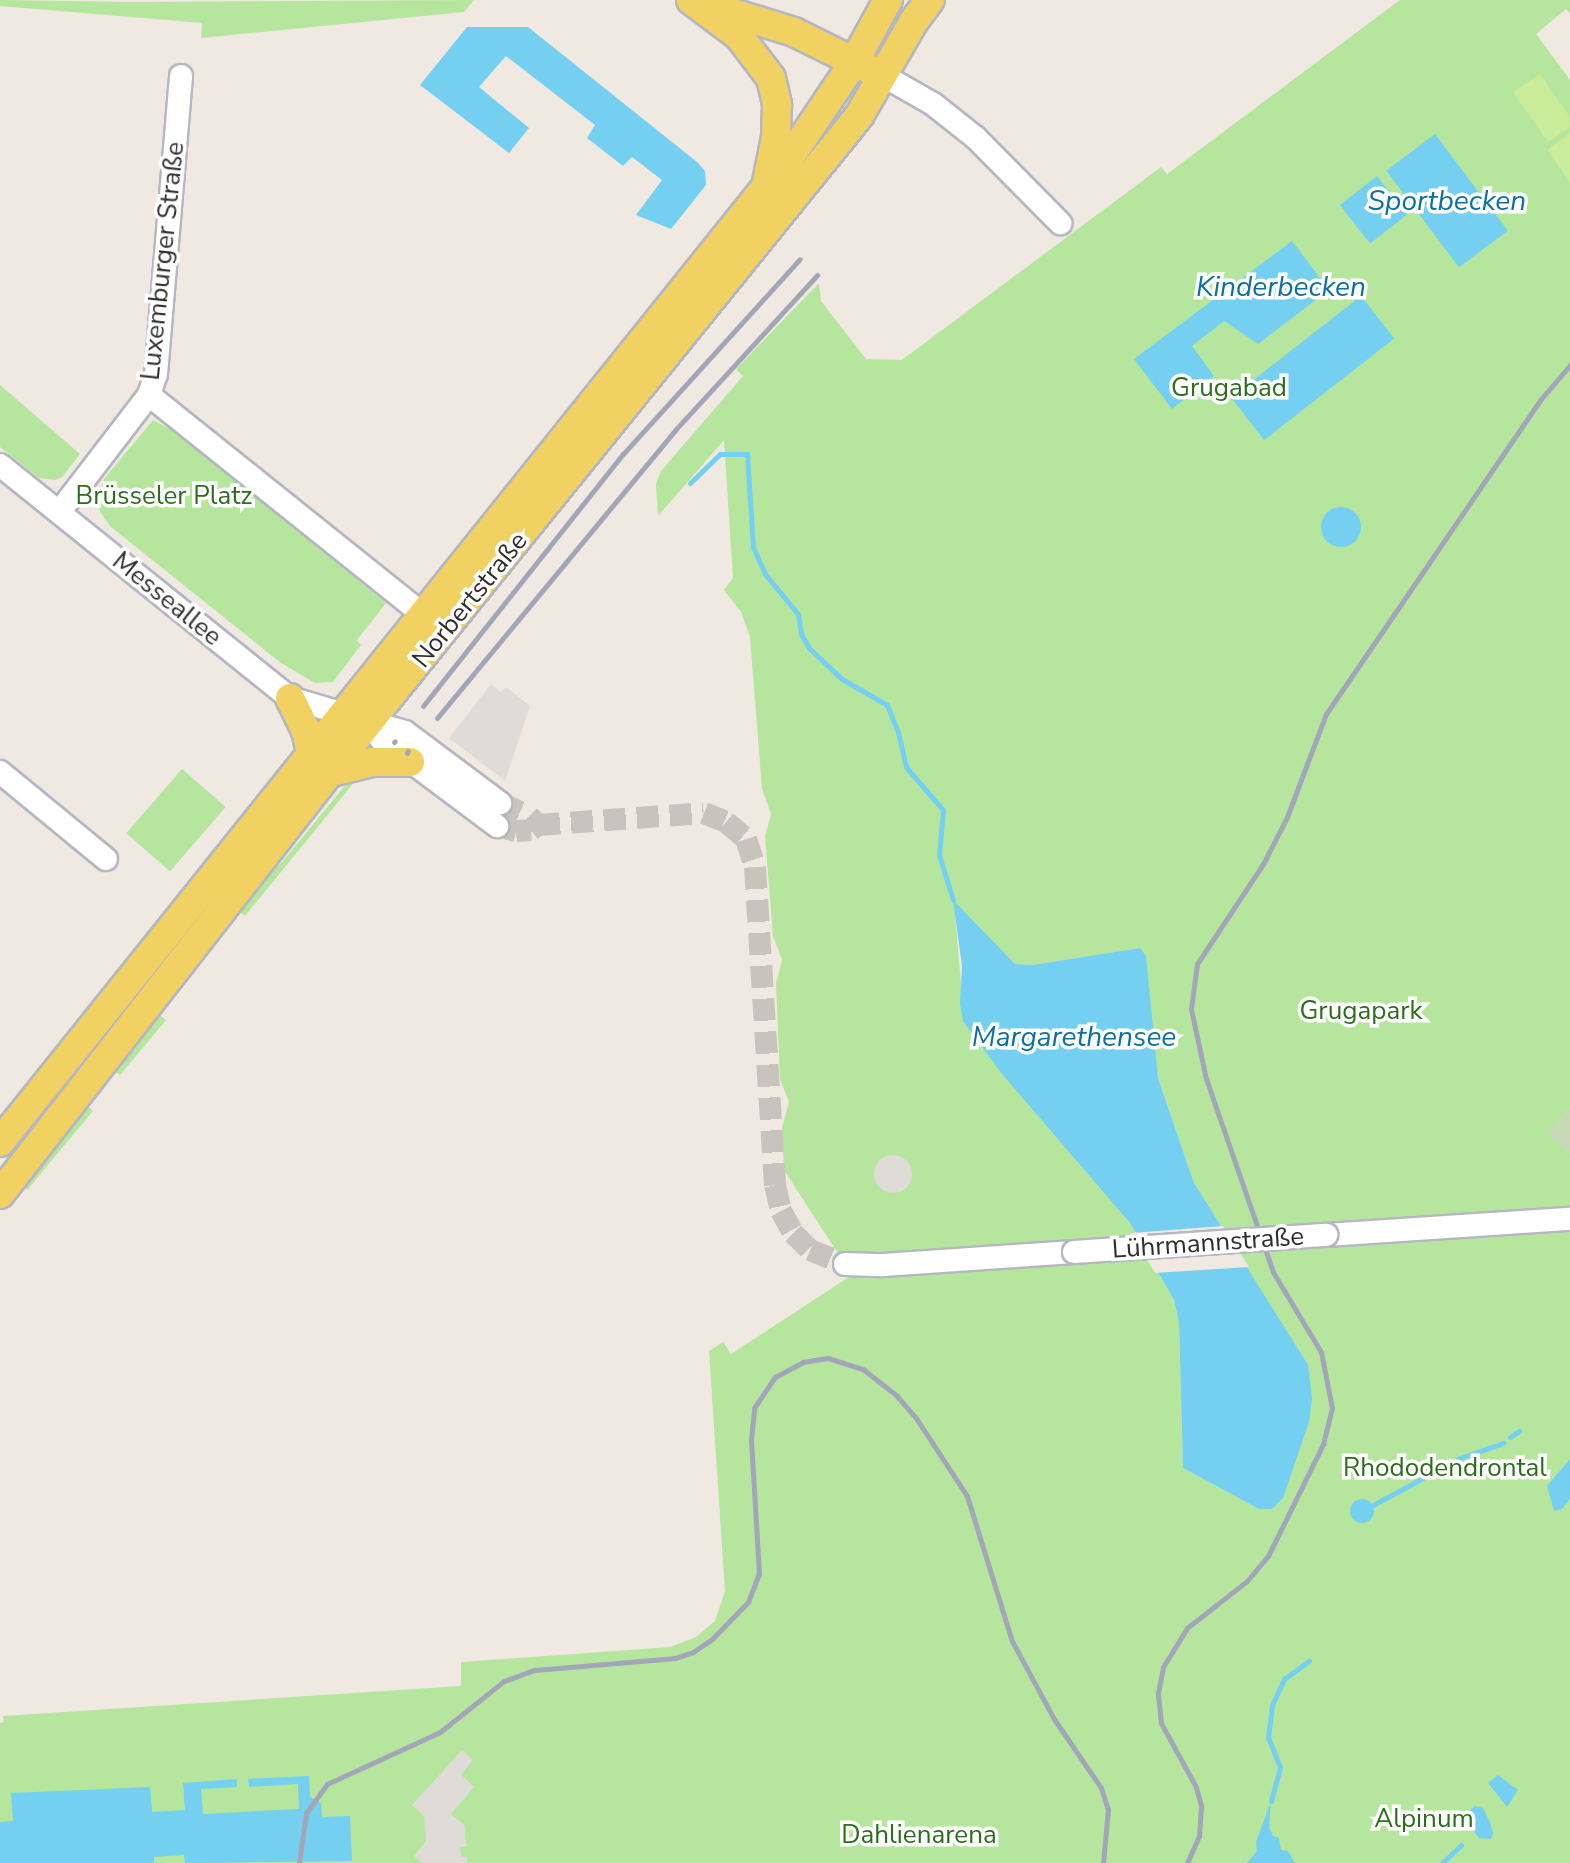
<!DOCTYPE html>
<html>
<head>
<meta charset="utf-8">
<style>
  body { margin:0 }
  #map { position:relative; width:1570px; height:1863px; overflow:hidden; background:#efe9e1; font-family:"Nunito Sans",sans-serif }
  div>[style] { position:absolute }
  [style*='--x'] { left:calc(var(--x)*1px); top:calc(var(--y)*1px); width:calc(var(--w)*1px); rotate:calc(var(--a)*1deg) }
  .green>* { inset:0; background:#b6e59e; transform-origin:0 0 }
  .cemetery>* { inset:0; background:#c8d9b8 }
  .pitch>* { inset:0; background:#c9ec9a }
  .plaza>* { inset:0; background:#dfdcd8 }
  .round { border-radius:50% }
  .water>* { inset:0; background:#75cff0; transform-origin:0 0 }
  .pier>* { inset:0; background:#efe9e1 }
  .stream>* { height:5px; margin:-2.5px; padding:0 2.5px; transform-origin:2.5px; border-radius:2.5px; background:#75cff0 }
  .minor-tunnel>* { height:22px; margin-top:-11px; transform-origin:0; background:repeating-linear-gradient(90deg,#c8c4bd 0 22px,transparent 0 33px) }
  .roads { filter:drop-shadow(2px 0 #b4b7c1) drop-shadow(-2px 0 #b4b7c1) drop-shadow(0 2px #b4b7c1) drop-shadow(0 -2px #b4b7c1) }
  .minor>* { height:22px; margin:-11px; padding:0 11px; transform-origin:11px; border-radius:11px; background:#fff }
  .major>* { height:28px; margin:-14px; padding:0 14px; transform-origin:14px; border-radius:14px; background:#f2d163 }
  .rail>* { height:5px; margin:-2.5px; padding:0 2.5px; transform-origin:2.5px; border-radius:2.5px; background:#a3a6b8 }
  .bridges { filter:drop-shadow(2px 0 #b4b7c1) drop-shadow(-2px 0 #b4b7c1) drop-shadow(0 2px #b4b7c1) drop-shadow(0 -2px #b4b7c1) }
  .minor-bridge>* { height:22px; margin:-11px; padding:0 11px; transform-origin:11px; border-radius:11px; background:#fff }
  span { translate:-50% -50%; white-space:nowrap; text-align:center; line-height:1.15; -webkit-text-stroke:7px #fff; paint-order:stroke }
  .street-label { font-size:26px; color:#2e2e2e }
  .park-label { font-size:26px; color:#2c6e1b }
  .water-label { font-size:28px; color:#0d6fa3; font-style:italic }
</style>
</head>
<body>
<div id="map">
  <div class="green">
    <i style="clip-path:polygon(0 0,132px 2px,474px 0,464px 12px,201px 38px,202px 23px,0 6px)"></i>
    <i style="clip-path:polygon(evenodd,1400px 0,1570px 0,1570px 13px,1566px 9px,1536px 34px,1570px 80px,1570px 1108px,1549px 1134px,1570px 1154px,1570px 1863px,0 1863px,0 1723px,4px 1722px,3px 1716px,461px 1686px,461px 1662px,670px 1647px,696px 1637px,715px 1621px,725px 1591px,709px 1351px,723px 1342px,731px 1354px,852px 1275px,784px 1170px,782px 1128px,789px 1102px,780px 1079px,776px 983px,782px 960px,773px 936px,765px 836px,771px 814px,762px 789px,750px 637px,741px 612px,724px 590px,733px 578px,724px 440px,658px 516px,656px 484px,661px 471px,743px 376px,736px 369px,819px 283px,821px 301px,866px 359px,902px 360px,1161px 167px,1167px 174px,1400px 0,954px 902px,1015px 964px,1032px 965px,1140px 948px,1158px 1078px,1194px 1183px,1224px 1235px,1259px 1509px,1183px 1468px,1179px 1323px,1174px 1300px,1130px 1223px,1080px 1162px,961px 984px,954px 902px)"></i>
    <i style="clip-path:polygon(0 385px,80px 454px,62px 477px,55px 480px,39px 478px,0 447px)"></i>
    <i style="clip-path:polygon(153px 420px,176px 432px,386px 603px,357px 640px,361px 645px,333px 682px,315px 683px,281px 663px,111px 527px,100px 512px,98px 498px,104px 479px)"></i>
    <i style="left:182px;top:769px;width:58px;height:85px;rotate:41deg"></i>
    <i style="clip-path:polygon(353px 776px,356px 780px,245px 916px,234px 907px,282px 862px)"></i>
    <i style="left:160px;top:956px;width:10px;height:255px;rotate:37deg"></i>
    <i style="clip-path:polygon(160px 1015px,166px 1020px,120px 1075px,116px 1072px)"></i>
    <i style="clip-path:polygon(88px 1107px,93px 1111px,27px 1190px,24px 1186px)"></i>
  </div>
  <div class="cemetery">
    <i style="clip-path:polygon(1570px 1108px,1570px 1154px,1548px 1134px)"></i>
  </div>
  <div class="pitch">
    <i style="clip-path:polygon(1540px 74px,1570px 117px,1570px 127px,1548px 142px,1513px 92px)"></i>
    <i style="clip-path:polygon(1570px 133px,1570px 182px,1547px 150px)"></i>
  </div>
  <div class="plaza">
    <i style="clip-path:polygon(491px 684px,501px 692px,506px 687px,530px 706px,505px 781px,449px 738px)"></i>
    <i class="round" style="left:874px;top:1155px;width:38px;height:38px"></i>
    <i style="clip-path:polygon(462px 1750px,473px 1760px,461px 1775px,474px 1787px,451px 1814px,465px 1826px,466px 1847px,460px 1847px,461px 1857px,467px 1857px,467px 1863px,423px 1863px,414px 1856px,426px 1841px,424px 1816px,412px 1805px)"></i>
  </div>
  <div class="water">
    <i style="clip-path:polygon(467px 27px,528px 27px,697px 162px,705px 171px,706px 185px,671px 229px,636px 215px,662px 180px,632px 157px,623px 166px,587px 138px,595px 125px,506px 56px,479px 87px,529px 128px,509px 153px,420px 85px)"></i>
    <i style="left:1435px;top:134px;width:121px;height:61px;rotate:53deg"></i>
    <i style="left:1377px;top:176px;width:49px;height:47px;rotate:52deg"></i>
    <i style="clip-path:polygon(1292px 241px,1329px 290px,1258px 344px,1224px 321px,1192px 346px,1214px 376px,1172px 409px,1134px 359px)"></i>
    <i style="left:1361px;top:296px;width:54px;height:165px;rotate:52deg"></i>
    <i class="round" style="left:1321px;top:507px;width:40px;height:40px"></i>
    <i style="clip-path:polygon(953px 900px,1015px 964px,1032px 965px,1140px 948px,1146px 956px,1158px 1078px,1194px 1183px,1308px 1365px,1312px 1398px,1309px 1422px,1283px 1498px,1272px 1509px,1259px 1509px,1183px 1468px,1179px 1323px,1174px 1300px,1130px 1223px,1002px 1074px,963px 1021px,960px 1004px,962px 966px)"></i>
    <i style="clip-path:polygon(1570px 1459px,1570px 1499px,1562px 1509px,1554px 1511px,1547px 1486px)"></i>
    <i class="round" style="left:1350px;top:1499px;width:24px;height:24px"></i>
    <i style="clip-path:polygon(1498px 1775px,1518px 1790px,1507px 1807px,1488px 1783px)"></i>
    <i style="clip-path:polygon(309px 1776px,310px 1797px,321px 1803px,322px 1817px,350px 1816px,352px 1861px,185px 1863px,184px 1855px,154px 1857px,154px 1863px,0 1863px,0 1822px,13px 1821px,11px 1793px,150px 1787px,152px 1812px,185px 1810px,183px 1783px,237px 1779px,237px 1787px,201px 1789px,203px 1814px,299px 1809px,298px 1784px,249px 1787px,248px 1779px)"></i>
    <i style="clip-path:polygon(1271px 1801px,1269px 1827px,1273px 1836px,1279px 1838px,1281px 1850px,1288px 1851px,1295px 1863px,1247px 1863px,1257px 1851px,1256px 1842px)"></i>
    <i style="clip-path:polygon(1475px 1806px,1483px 1808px,1490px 1822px,1493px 1833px,1491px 1839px,1479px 1838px,1463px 1816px)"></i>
  </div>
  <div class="pier">
    <i style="clip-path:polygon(1223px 1226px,1249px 1267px,1155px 1273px,1131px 1233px)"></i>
  </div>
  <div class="stream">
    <i style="--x:690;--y:483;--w:42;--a:-44"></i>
    <i style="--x:720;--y:454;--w:27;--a:0"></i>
    <i style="--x:747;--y:454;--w:93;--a:86.3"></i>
    <i style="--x:753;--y:547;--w:30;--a:66"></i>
    <i style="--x:765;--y:574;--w:52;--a:50.5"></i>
    <i style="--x:798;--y:614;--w:20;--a:81"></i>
    <i style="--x:801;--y:634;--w:16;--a:60"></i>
    <i style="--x:809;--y:648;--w:45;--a:43.2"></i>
    <i style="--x:842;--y:679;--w:52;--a:30"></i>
    <i style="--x:887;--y:705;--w:29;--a:68"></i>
    <i style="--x:898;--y:732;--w:36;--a:77"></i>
    <i style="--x:906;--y:767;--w:57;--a:49.3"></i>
    <i style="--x:943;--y:810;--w:45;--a:95.1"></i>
    <i style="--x:939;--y:855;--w:47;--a:72.7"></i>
    <i style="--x:1510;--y:1437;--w:11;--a:-34"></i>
    <i style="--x:1373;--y:1505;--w:99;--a:-28.4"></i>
    <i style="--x:1460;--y:1458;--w:46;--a:-19.2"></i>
    <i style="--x:1271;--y:1801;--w:35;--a:-75"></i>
    <i style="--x:1280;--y:1767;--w:31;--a:-112"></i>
    <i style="--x:1268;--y:1738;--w:33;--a:-83"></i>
    <i style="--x:1272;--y:1705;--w:29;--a:-65"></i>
    <i style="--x:1284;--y:1679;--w:31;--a:-36"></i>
    <i style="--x:1442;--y:1863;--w:26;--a:-43"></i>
  </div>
  <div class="minor-tunnel">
    <i style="--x:500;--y:803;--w:32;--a:24"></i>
    <i style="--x:529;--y:816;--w:13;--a:45"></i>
    <i style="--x:497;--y:826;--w:20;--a:15"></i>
    <i style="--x:516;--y:831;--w:15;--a:-4"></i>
    <i style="--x:531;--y:830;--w:9;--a:-36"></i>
    <i style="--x:538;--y:825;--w:166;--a:-4.1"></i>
    <i style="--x:704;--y:813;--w:24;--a:22"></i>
    <i style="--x:726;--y:822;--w:26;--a:40"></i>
    <i style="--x:746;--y:839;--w:29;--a:72"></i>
    <i style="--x:755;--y:867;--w:319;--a:86.4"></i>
    <i style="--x:775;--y:1185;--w:27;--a:77"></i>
    <i style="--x:781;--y:1211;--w:25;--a:61"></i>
    <i style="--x:793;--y:1233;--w:24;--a:45"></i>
    <i style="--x:810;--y:1250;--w:38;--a:22"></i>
  </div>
  <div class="roads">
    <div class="minor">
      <i style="--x:884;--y:76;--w:56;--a:29.7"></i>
      <i style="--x:933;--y:104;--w:55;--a:38.3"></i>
      <i style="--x:976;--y:138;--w:120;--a:45.3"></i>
      <i style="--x:149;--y:395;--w:352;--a:38.7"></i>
      <i style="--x:0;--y:465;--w:372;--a:38.8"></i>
      <i style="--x:290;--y:698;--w:120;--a:16.5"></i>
      <i style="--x:405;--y:732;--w:119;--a:36.8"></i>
      <i style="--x:60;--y:511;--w:146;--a:-52.5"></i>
      <i style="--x:149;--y:395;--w:22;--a:-72"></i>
      <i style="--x:156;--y:374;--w:299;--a:-85.2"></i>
      <i style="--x:368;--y:723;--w:22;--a:51"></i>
      <i style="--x:382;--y:740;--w:144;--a:36.8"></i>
      <i style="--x:0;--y:772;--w:137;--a:39.4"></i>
      <i style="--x:1326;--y:1235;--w:245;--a:-3.8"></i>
      <i style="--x:845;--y:1264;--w:38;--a:2"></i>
      <i style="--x:883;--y:1265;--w:191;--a:-3.9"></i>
    </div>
    <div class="major">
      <i style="--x:691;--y:0;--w:60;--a:36.9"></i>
      <i style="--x:739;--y:36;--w:53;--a:52.7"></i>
      <i style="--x:771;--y:78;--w:28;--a:77"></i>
      <i style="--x:777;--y:105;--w:32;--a:92"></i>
      <i style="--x:776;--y:137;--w:46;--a:101.3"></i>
      <i style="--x:707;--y:5;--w:91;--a:17.2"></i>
      <i style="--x:794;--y:32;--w:84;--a:26.3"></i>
      <i style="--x:290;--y:698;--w:37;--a:64"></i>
      <i style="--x:306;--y:731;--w:23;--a:77"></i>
      <i style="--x:332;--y:772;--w:41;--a:-14"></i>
      <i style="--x:372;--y:762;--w:38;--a:0"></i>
      <i style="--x:0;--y:1142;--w:1263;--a:-51.27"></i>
      <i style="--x:790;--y:157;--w:115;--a:-56"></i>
      <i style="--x:854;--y:62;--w:71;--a:-61.3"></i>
      <i style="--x:0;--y:1194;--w:598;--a:-52"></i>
      <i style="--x:368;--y:723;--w:781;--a:-51.03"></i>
      <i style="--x:859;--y:116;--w:110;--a:-59.9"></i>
      <i style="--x:914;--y:21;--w:26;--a:-53"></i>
    </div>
  </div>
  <div class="rail">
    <i style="--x:423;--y:706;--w:322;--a:-51.6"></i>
    <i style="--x:623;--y:454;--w:263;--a:-47.8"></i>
    <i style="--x:437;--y:718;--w:375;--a:-50.4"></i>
    <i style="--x:676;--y:429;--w:209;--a:-47.5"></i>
    <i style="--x:394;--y:742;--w:1;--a:-45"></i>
    <i style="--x:407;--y:753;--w:2;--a:-63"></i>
    <i style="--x:299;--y:1863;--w:50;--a:-82"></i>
    <i style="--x:306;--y:1813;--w:36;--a:-54"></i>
    <i style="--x:327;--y:1784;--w:124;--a:-24.7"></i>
    <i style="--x:440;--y:1732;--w:82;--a:-38.6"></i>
    <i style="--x:504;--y:1681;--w:33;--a:-20"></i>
    <i style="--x:535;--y:1670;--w:141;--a:-4.9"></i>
    <i style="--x:675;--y:1658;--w:19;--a:-18"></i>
    <i style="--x:693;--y:1652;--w:23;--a:-34"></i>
    <i style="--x:712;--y:1639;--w:52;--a:-45.8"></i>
    <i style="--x:748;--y:1602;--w:30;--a:-69"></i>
    <i style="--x:759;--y:1574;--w:135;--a:-93.4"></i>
    <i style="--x:751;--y:1439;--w:31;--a:-84"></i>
    <i style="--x:754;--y:1408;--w:37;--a:-56"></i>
    <i style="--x:775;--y:1377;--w:32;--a:-28"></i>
    <i style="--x:803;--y:1362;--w:25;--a:-9"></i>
    <i style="--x:828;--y:1358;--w:38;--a:18"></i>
    <i style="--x:864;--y:1370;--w:41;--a:38"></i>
    <i style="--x:896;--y:1395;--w:30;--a:49"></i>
    <i style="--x:916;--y:1418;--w:93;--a:56.8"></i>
    <i style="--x:967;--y:1496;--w:152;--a:72.8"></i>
    <i style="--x:1012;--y:1641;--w:89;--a:61.7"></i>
    <i style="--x:1054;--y:1719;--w:83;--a:55.7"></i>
    <i style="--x:1101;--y:1788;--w:22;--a:72"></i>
    <i style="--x:1108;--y:1809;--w:54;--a:95.3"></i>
    <i style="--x:1187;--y:1863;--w:30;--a:-66"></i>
    <i style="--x:1199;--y:1836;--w:30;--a:-86"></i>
    <i style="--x:1201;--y:1806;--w:20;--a:-105"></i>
    <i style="--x:1196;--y:1787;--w:73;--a:-118.7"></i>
    <i style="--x:1161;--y:1723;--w:30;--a:-96"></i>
    <i style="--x:1158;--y:1693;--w:26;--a:-79"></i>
    <i style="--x:1163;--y:1667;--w:46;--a:-58.4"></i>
    <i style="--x:1187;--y:1628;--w:76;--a:-38.1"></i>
    <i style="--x:1247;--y:1581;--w:33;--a:-50"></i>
    <i style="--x:1268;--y:1556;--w:125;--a:-63.8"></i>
    <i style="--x:1323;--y:1444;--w:37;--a:-76"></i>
    <i style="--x:1332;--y:1408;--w:57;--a:-101.1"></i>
    <i style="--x:1321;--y:1352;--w:93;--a:-121"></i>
    <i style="--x:1273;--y:1272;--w:204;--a:-109.1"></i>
    <i style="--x:1206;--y:1079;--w:72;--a:-102.1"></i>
    <i style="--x:1191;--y:1009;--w:45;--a:-82.4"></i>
    <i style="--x:1197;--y:964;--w:120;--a:-56.6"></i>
    <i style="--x:1263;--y:864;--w:53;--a:-62.9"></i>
    <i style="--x:1287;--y:817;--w:110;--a:-69.3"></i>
    <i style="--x:1326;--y:714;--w:381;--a:-55.7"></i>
    <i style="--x:1541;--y:399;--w:45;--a:-49.5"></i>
  </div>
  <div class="bridges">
    <div class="minor-bridge">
      <i style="--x:1074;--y:1252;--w:253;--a:-3.9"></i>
    </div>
  </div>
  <div class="street-label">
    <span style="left:163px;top:261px;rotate:-84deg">Luxemburger Straße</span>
    <span style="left:167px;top:599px;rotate:39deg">Messeallee</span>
    <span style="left:470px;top:600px;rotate:-51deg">Norbertstraße</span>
    <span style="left:1208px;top:1243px;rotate:-4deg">Lührmannstraße</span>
  </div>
  <div class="park-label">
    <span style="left:1229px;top:388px">Grugabad</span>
    <span style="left:164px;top:496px">Brüsseler Platz</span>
    <span style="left:1361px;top:1011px">Grugapark</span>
    <span style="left:1445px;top:1468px">Rhododendrontal</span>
    <span style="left:1424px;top:1819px">Alpinum</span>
    <span style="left:919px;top:1835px">Dahlienarena</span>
  </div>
  <div class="water-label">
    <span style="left:1447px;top:201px">Sportbecken</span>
    <span style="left:1281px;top:287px">Kinderbecken</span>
    <span style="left:1074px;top:1037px">Margarethensee</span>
  </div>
</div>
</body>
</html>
